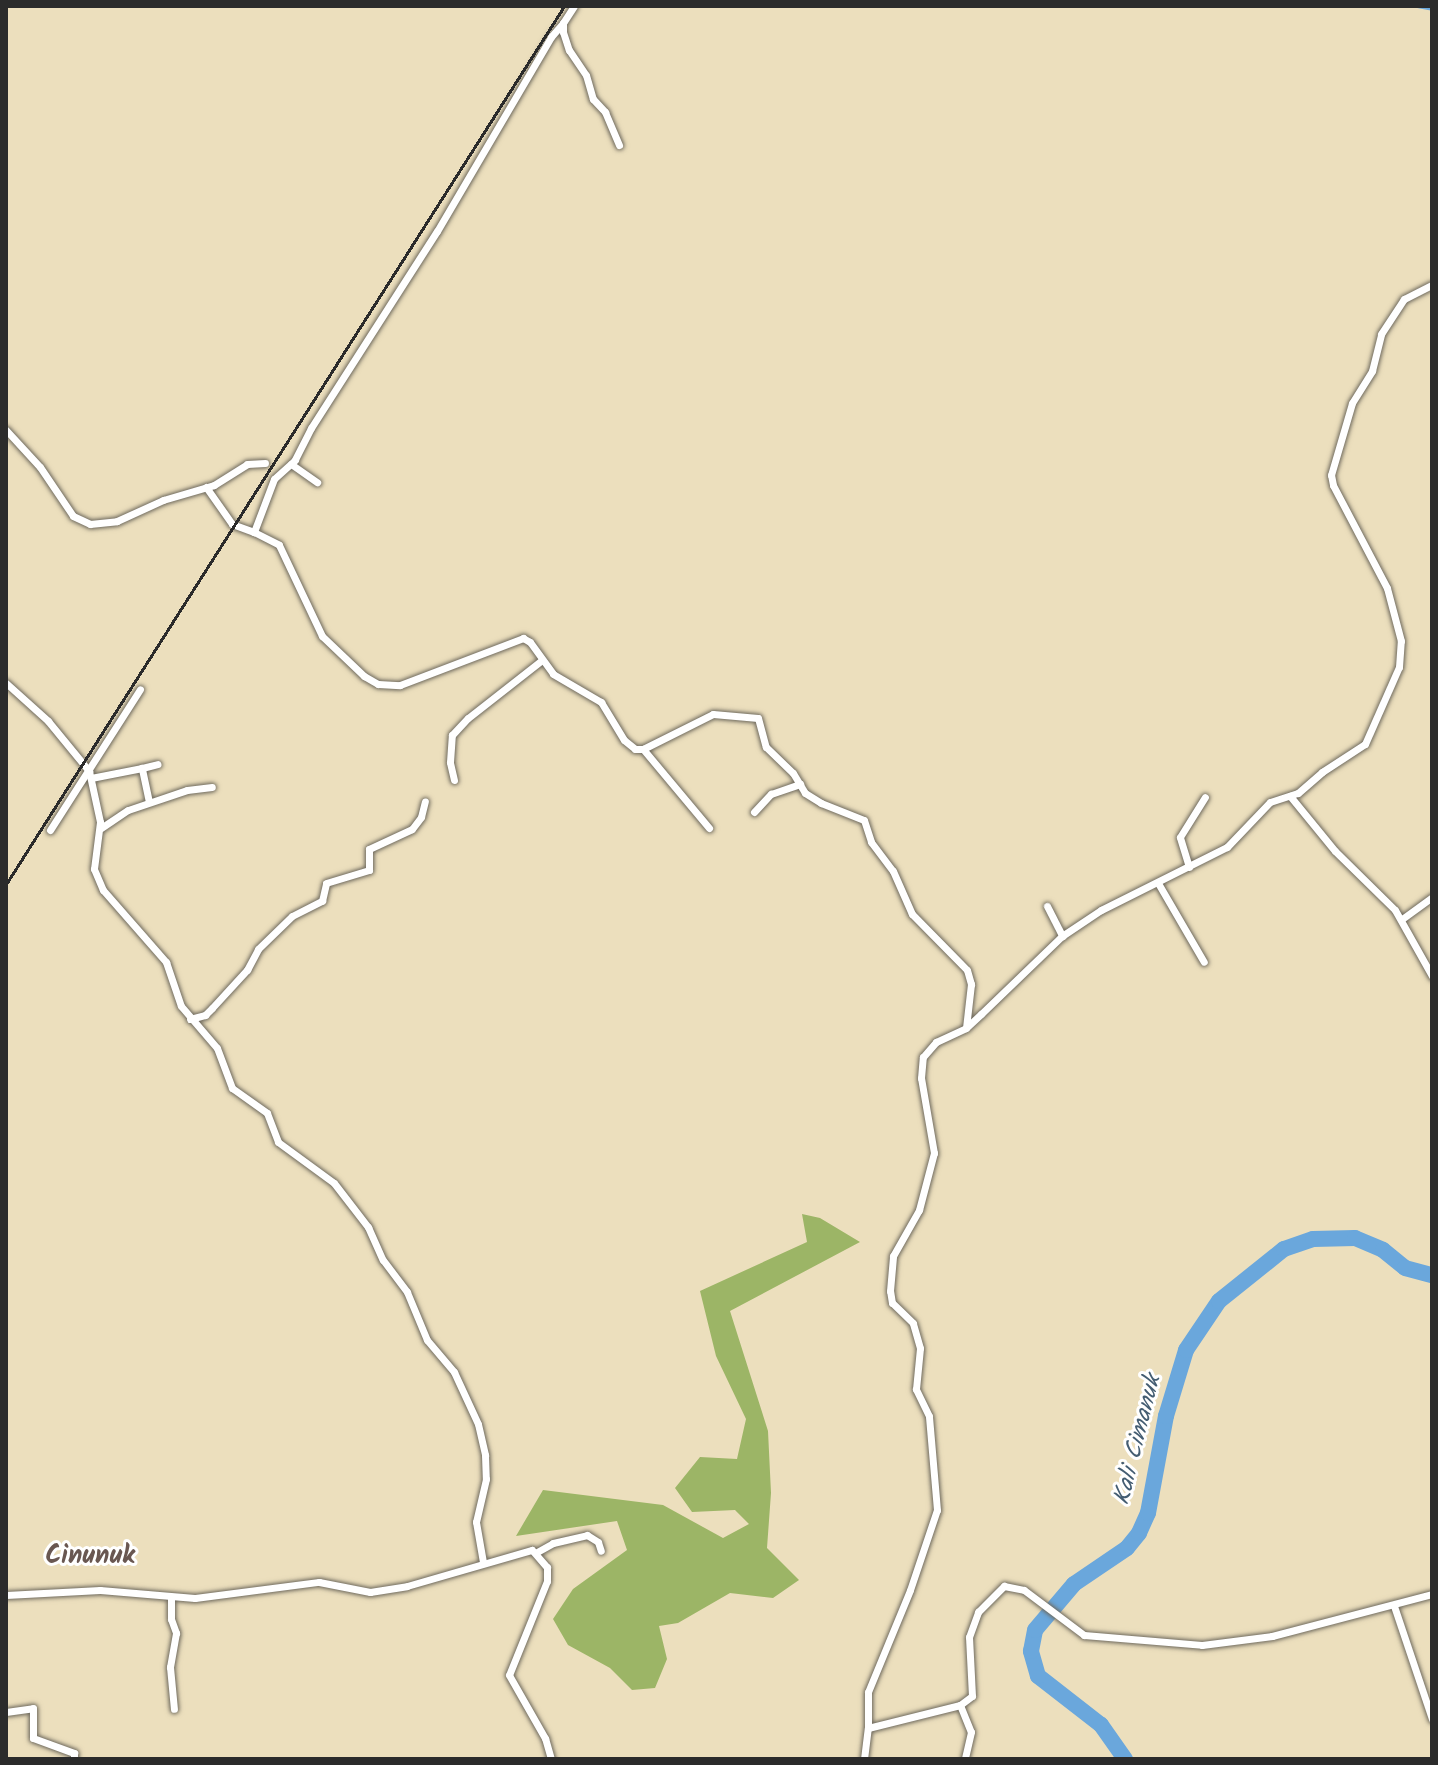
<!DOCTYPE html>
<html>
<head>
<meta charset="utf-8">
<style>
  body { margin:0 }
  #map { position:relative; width:1438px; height:1765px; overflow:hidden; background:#ecdfbd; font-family:Kalam,sans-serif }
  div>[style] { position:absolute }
  .forest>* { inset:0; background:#9cb566 }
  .stream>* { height:3px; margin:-1.5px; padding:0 1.5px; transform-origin:1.5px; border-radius:1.5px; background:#6aa7dc }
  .river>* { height:16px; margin:-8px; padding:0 8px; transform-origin:8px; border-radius:8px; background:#6aa7dc }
  .roads { filter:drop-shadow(0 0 2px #6f6a5e) drop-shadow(0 0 2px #6f6a5e) }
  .minor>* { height:7px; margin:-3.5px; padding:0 3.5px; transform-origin:3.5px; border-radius:3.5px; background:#fff }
  .rail>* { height:3px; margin:-1.5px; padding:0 1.5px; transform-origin:1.5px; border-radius:1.5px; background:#2b2b2b }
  span { translate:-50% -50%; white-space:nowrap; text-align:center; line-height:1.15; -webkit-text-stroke:6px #fff; paint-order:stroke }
  .water-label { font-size:24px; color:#445d72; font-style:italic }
  .quarter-label { font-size:26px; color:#695751; font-weight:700 }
  .frame { position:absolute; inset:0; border:8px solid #2b2b2b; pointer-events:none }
</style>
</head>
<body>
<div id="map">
  <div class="forest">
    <i style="clip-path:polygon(802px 1214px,820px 1218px,860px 1242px,730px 1311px,768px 1431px,771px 1493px,767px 1548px,799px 1580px,773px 1598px,730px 1593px,678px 1623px,659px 1626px,667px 1659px,655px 1688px,632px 1690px,610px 1668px,568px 1645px,553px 1619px,573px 1589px,627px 1550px,617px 1521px,516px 1536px,543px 1490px,663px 1505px,723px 1538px,749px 1524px,735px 1510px,692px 1512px,675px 1488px,700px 1457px,737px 1459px,746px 1419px,716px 1356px,700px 1291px,807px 1242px)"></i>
  </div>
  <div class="stream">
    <i style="left:1417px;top:6px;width:15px;rotate:11deg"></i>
  </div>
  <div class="river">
    <i style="left:1125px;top:1759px;width:42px;rotate:-125.2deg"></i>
    <i style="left:1101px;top:1725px;width:80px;rotate:-142.1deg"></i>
    <i style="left:1038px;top:1676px;width:26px;rotate:-106deg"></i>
    <i style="left:1031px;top:1651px;width:21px;rotate:-79deg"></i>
    <i style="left:1035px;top:1630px;width:60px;rotate:-49.7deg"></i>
    <i style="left:1074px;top:1584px;width:64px;rotate:-34.2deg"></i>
    <i style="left:1127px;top:1548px;width:19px;rotate:-51deg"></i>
    <i style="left:1139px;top:1533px;width:22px;rotate:-66deg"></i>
    <i style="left:1148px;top:1513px;width:99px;rotate:-79.5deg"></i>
    <i style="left:1166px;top:1416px;width:69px;rotate:-73.1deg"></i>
    <i style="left:1186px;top:1350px;width:59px;rotate:-56deg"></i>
    <i style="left:1219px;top:1301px;width:83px;rotate:-38.7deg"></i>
    <i style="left:1284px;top:1249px;width:31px;rotate:-19deg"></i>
    <i style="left:1313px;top:1239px;width:42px;rotate:-1.4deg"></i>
    <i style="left:1355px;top:1238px;width:30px;rotate:23deg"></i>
    <i style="left:1383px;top:1250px;width:28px;rotate:39deg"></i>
    <i style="left:1405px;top:1268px;width:28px;rotate:15deg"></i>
  </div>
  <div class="roads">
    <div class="minor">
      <i style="left:574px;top:6px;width:20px;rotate:123deg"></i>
      <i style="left:563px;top:23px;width:9px;rotate:90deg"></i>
      <i style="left:563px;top:32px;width:19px;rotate:72deg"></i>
      <i style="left:569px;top:50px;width:30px;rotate:56deg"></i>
      <i style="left:586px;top:75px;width:25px;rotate:74deg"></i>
      <i style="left:593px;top:99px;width:18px;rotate:47deg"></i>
      <i style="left:605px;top:112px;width:36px;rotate:67deg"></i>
      <i style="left:563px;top:23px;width:18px;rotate:131deg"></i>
      <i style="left:551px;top:37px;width:225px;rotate:120.4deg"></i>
      <i style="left:437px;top:231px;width:234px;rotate:122.6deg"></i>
      <i style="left:311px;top:428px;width:36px;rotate:117deg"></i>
      <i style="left:295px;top:460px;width:28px;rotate:138deg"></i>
      <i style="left:274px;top:479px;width:57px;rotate:110.7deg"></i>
      <i style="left:254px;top:532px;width:28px;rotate:27deg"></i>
      <i style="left:279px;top:545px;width:101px;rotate:64.7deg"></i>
      <i style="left:322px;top:636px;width:58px;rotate:43.6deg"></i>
      <i style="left:364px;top:676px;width:16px;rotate:30deg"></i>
      <i style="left:378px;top:684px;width:22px;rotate:3deg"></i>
      <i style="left:400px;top:685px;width:132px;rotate:-20.9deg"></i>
      <i style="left:523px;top:638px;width:8px;rotate:30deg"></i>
      <i style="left:530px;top:642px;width:39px;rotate:54deg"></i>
      <i style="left:553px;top:674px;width:56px;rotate:30.3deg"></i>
      <i style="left:601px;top:702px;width:44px;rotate:58.8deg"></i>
      <i style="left:624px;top:740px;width:14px;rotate:39deg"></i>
      <i style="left:635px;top:749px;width:8px"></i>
      <i style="left:643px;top:749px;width:78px;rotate:-26.6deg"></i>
      <i style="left:713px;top:714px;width:45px;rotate:5.1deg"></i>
      <i style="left:758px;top:718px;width:30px;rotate:75deg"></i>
      <i style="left:766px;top:747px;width:37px;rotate:44deg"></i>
      <i style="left:793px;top:773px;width:23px;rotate:59deg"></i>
      <i style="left:805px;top:793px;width:19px;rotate:32deg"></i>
      <i style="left:821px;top:803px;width:46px;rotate:21.6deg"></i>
      <i style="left:864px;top:820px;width:23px;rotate:72deg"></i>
      <i style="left:871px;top:842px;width:36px;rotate:53deg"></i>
      <i style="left:893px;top:871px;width:47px;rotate:66.2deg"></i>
      <i style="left:912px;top:914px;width:78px;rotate:45.5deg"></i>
      <i style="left:967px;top:970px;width:15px;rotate:74deg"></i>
      <i style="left:971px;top:984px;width:44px;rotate:96.5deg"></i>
      <i style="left:6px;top:430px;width:50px;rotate:47.4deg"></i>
      <i style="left:40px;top:467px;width:59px;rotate:56deg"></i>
      <i style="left:73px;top:516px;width:19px;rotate:25deg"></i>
      <i style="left:90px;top:524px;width:27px;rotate:-6deg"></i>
      <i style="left:117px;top:521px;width:51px;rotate:-24.5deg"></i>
      <i style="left:163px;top:500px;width:53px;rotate:-16.4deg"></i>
      <i style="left:214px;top:485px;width:39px;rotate:-32deg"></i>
      <i style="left:247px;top:464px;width:18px;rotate:-3deg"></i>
      <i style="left:291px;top:464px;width:32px;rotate:35deg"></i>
      <i style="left:206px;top:487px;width:45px;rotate:54.9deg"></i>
      <i style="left:232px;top:524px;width:23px;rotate:20deg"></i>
      <i style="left:6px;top:683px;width:57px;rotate:42.1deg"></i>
      <i style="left:48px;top:721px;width:65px;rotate:50.6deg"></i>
      <i style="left:89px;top:771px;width:52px;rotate:77.8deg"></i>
      <i style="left:100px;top:822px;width:47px;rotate:97.3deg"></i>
      <i style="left:94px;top:869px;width:23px;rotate:67deg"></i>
      <i style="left:103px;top:890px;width:96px;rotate:48.8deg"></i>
      <i style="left:166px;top:962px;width:46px;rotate:71.2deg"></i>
      <i style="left:181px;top:1006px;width:55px;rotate:49.4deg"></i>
      <i style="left:217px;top:1048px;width:43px;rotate:69.4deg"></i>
      <i style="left:232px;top:1088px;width:43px;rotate:35.5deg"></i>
      <i style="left:267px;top:1113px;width:31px;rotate:69deg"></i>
      <i style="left:278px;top:1142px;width:69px;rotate:36.2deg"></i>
      <i style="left:334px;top:1183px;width:56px;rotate:52.3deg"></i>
      <i style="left:368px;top:1227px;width:36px;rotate:66deg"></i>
      <i style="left:383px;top:1260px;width:40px;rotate:53deg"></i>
      <i style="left:407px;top:1292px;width:52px;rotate:67.4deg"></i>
      <i style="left:427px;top:1340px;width:42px;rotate:49.8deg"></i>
      <i style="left:454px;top:1372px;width:57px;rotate:65.2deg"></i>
      <i style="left:478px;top:1424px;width:32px;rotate:77deg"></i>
      <i style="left:485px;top:1455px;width:24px;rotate:88deg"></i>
      <i style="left:486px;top:1479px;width:44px;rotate:103.1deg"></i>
      <i style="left:476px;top:1522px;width:41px;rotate:80.1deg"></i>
      <i style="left:643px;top:749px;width:103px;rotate:50.1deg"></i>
      <i style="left:91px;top:778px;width:52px;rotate:-11.1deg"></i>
      <i style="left:454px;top:780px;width:18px;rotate:-103deg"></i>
      <i style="left:450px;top:762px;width:27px;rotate:-86deg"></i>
      <i style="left:452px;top:735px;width:23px;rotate:-47deg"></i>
      <i style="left:468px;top:718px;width:94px;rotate:-38.1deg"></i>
      <i style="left:1290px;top:796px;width:71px;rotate:50.7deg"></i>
      <i style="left:1335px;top:851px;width:84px;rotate:44.5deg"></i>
      <i style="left:1395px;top:910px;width:76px;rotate:60.7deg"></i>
      <i style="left:149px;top:802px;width:35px;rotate:-102deg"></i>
      <i style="left:142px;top:768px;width:16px;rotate:-14deg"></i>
      <i style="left:754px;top:812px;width:25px;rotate:-47deg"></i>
      <i style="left:771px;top:794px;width:31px;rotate:-19deg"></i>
      <i style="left:101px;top:828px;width:32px;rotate:-34deg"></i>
      <i style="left:128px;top:810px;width:62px;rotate:-18.7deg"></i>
      <i style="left:187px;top:790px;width:25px;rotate:-7deg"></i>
      <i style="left:50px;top:830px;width:167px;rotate:-57.4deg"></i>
      <i style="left:1189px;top:867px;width:31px;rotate:-107deg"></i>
      <i style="left:1180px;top:837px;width:47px;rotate:-58deg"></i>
      <i style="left:1158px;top:883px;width:91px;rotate:59.8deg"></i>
      <i style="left:1047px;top:906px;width:34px;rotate:63deg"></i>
      <i style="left:1402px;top:919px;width:37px;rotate:-36deg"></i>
      <i style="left:190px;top:1019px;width:16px;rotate:-15deg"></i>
      <i style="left:205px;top:1015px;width:10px;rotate:-45deg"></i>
      <i style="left:212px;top:1008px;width:52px;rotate:-47.4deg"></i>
      <i style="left:247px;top:970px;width:24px;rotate:-62deg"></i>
      <i style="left:258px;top:949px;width:47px;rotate:-44.1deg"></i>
      <i style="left:292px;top:916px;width:34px;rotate:-27deg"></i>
      <i style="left:322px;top:901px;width:18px;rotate:-77deg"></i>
      <i style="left:326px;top:883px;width:45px;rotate:-16.8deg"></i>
      <i style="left:369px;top:870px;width:21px;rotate:-90deg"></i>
      <i style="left:369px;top:849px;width:47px;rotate:-24.9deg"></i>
      <i style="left:412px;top:829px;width:15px;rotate:-53deg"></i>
      <i style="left:421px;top:817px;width:16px;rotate:-76deg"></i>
      <i style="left:537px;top:1552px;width:18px;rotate:-29deg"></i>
      <i style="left:553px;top:1543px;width:35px;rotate:-13deg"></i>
      <i style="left:587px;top:1535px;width:13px;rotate:32deg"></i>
      <i style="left:598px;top:1542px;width:9px;rotate:72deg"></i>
      <i style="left:6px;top:1595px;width:94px;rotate:-3deg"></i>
      <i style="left:100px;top:1590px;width:95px;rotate:4.8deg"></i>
      <i style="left:195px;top:1598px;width:125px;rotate:-7.4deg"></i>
      <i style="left:319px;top:1582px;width:52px;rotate:11.1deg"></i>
      <i style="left:370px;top:1592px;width:37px;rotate:-9deg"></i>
      <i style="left:407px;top:1586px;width:130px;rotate:-16.1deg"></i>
      <i style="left:532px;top:1550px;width:23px;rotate:49deg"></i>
      <i style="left:547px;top:1567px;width:14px;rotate:90deg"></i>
      <i style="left:547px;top:1581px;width:101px;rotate:112deg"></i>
      <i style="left:509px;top:1675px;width:73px;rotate:60.3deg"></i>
      <i style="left:545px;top:1738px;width:22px;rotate:74deg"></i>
      <i style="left:171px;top:1598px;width:21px;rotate:90deg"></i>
      <i style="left:171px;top:1619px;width:15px;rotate:70deg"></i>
      <i style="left:176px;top:1633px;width:35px;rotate:100deg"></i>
      <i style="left:170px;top:1667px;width:42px;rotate:84.6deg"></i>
      <i style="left:1394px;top:1606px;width:119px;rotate:71.4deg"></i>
      <i style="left:960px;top:1705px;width:29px;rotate:68deg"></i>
      <i style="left:971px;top:1732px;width:28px;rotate:103deg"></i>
      <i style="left:6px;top:1712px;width:27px;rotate:-8deg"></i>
      <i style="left:33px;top:1708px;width:30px;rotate:90deg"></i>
      <i style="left:33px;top:1738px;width:44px;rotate:20.1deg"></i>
      <i style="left:74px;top:1753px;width:6px;rotate:90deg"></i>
      <i style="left:868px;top:1728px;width:36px;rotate:-90deg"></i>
      <i style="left:868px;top:1692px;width:110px;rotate:-67.6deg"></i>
      <i style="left:910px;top:1590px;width:84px;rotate:-71.4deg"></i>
      <i style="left:937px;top:1510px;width:94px;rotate:-94.9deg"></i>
      <i style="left:929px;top:1416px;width:30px;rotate:-116deg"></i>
      <i style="left:916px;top:1389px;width:41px;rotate:-84.4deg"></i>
      <i style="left:920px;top:1348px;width:26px;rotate:-106deg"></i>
      <i style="left:913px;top:1323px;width:29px;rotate:-136deg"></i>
      <i style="left:892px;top:1303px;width:12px;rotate:-99deg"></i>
      <i style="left:890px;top:1291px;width:35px;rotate:-85deg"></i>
      <i style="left:893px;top:1256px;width:53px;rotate:-60.5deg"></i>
      <i style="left:919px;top:1210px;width:59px;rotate:-75.3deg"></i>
      <i style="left:934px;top:1153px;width:76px;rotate:-99.8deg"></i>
      <i style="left:921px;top:1078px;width:21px;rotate:-85deg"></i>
      <i style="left:923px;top:1057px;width:20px;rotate:-49deg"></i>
      <i style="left:936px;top:1042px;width:33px;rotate:-25deg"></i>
      <i style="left:966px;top:1028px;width:21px;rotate:-43deg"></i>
      <i style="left:981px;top:1014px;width:112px;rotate:-43.9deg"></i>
      <i style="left:1062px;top:936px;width:47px;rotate:-33.7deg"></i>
      <i style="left:1101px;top:910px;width:141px;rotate:-26.6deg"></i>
      <i style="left:1227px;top:847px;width:62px;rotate:-46.3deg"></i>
      <i style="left:1270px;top:802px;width:29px;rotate:-18deg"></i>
      <i style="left:1298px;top:793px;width:32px;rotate:-41deg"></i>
      <i style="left:1322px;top:772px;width:51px;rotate:-33.1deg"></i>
      <i style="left:1365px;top:744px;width:84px;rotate:-66.2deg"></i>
      <i style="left:1399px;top:667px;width:26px;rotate:-86deg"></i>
      <i style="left:1401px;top:641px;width:55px;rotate:-104.8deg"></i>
      <i style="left:1387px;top:588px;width:116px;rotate:-117.7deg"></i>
      <i style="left:1333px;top:485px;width:10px;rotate:-101deg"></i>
      <i style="left:1331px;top:475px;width:75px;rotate:-73.7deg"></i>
      <i style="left:1352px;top:403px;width:38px;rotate:-58deg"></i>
      <i style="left:1372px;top:371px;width:38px;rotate:-76deg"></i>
      <i style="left:1381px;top:334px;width:42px;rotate:-56.7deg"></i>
      <i style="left:1404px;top:299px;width:31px;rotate:-27deg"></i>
      <i style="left:864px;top:1759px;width:31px;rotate:-83deg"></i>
      <i style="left:868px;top:1728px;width:95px;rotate:-14deg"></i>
      <i style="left:960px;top:1705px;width:15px;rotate:-37deg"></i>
      <i style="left:972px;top:1696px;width:59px;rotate:-92.9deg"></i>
      <i style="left:969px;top:1637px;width:27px;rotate:-70deg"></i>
      <i style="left:978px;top:1612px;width:37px;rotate:-45deg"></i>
      <i style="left:1004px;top:1586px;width:20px;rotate:11deg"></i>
      <i style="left:1024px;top:1590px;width:75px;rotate:36.9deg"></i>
      <i style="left:1084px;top:1635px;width:118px;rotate:4.8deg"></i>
      <i style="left:1202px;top:1645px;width:71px;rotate:-7.3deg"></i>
      <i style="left:1272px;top:1636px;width:165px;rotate:-14.7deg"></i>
    </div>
  </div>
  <div class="rail">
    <i style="left:6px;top:884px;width:1040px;rotate:-57.56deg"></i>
  </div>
  <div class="water-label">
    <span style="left:1138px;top:1440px;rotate:-76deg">Kali Cimanuk</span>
  </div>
  <div class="quarter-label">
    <span style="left:90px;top:1557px">Cinunuk</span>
  </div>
  <div class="frame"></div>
</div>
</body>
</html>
